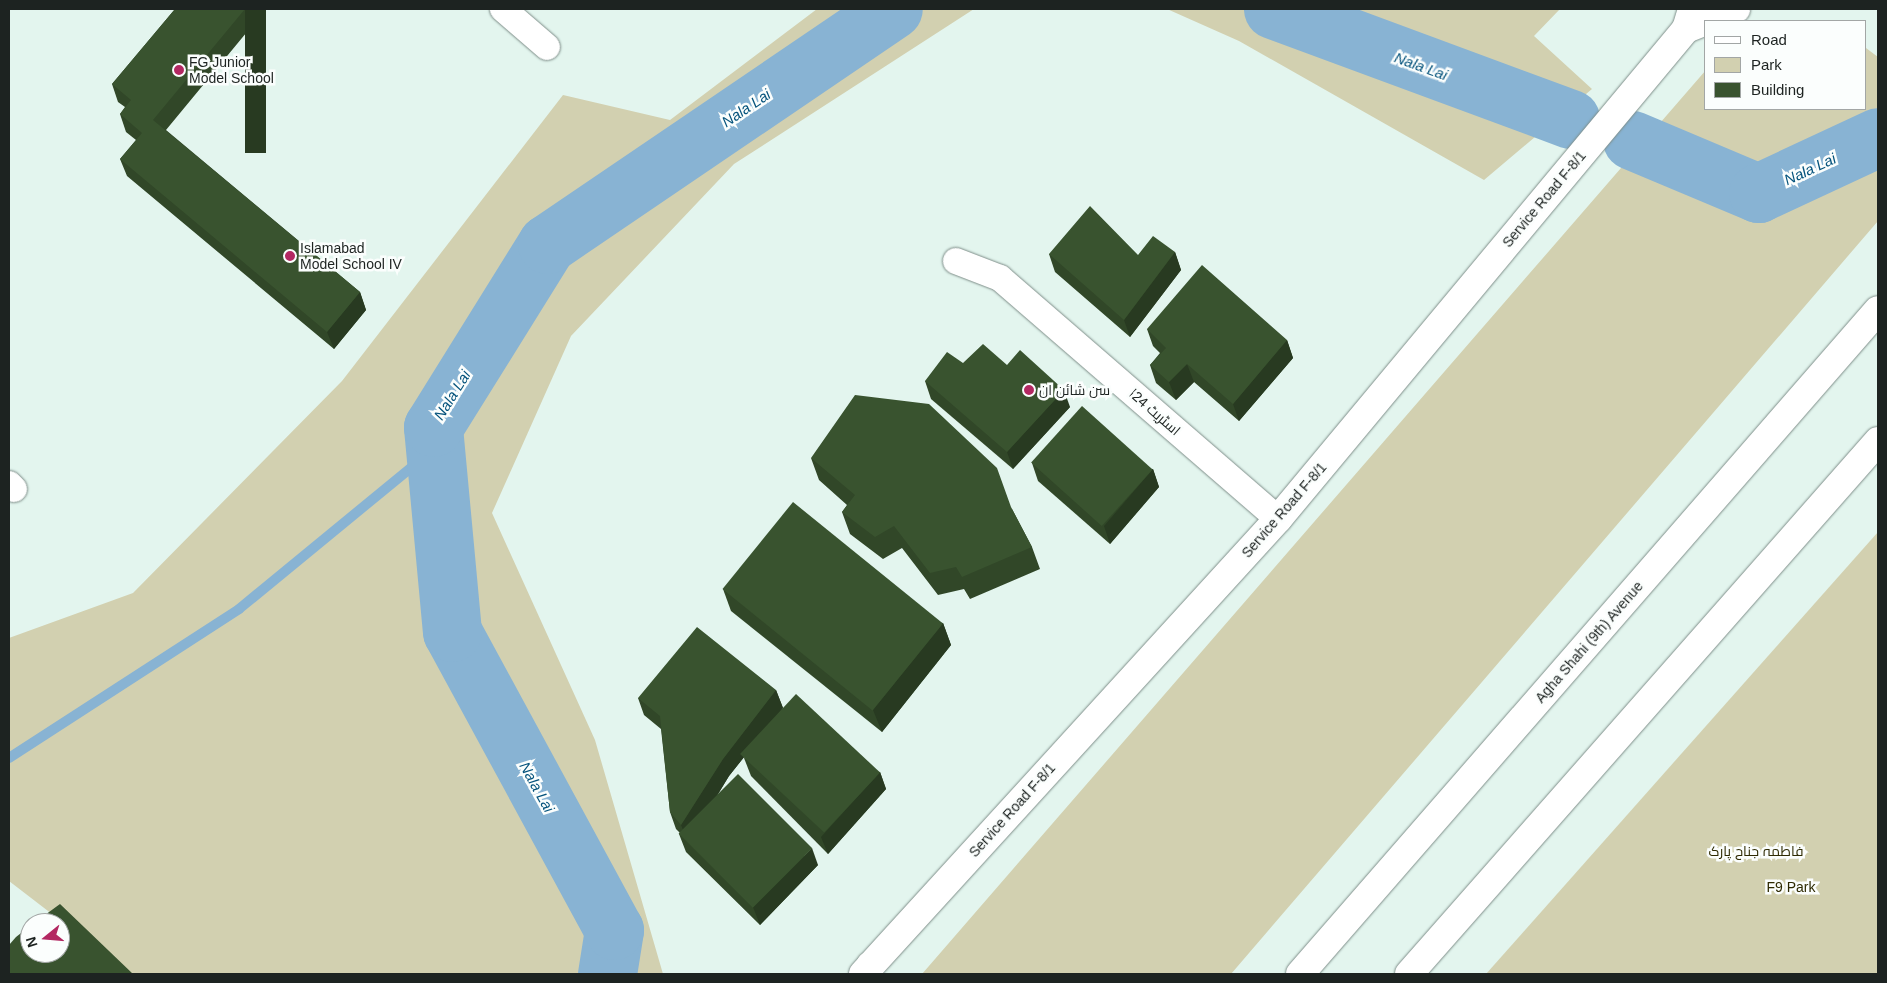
<!DOCTYPE html>
<html>
<head>
<meta charset="utf-8">
<style>
  body { margin:0 }
  #map { position:relative; width:1887px; height:983px; overflow:hidden; background:#e3f5ee; font-family:Helvetica,Cairo,sans-serif }
  div>[style] { position:absolute }
  .green>* { inset:0; background:#d2d0b0 }
  .stream>* { height:10px; margin:-5px; padding:0 5px; transform-origin:5px; border-radius:5px; background:#88b3d3 }
  .river>* { height:59px; margin:-29.5px; padding:0 29.5px; transform-origin:29.5px; border-radius:29.5px; background:#88b3d3 }
  .roads { filter:drop-shadow(0 0 1px #7e8e89) drop-shadow(0 0 1px #7e8e89) }
  .minor>* { height:26px; margin:-13px; padding:0 13px; transform-origin:13px; border-radius:13px; background:#fff }
  .tertiary>* { height:28px; margin:-14px; padding:0 14px; transform-origin:14px; border-radius:14px; background:#fff }
  .primary>* { height:28px; margin:-14px; padding:0 14px; transform-origin:14px; border-radius:14px; background:#fff }
  .wall>* { inset:0; background:#314728 }
  .shaded-wall>* { inset:0; background:#283a21; transform-origin:0 0 }
  .building>* { inset:0; background:#39532f; transform-origin:0 0 }
  .dots>* { width:14px; height:14px; translate:-50% -50%; box-sizing:border-box; border:2px solid #fbfefd; border-radius:50% }
  span { translate:-50% -50%; white-space:nowrap; text-align:center; line-height:1.15; -webkit-text-stroke:5px #fbfefd; paint-order:stroke }
  .poi-label { font-size:14px; color:#1d2321 }
  .left { translate:0 -50%; text-align:left }
  .street-label { font-size:14px; color:#1d2321 }
  .park-label { font-size:14px; color:#2e2a02 }
  .water-label { font-size:15px; color:#05537c; font-style:italic }
  .frame { position:absolute; inset:0; border:10px solid #1d2321; pointer-events:none }
  .legend { position:absolute; left:1704px; top:20px; width:162px; height:90px; box-sizing:border-box; background:#fbfefd; border:1px solid #a2a6a5; margin:0; padding:6px 9px; list-style:none; font-size:15px; color:#1d2321 }
  .legend li { display:flex; align-items:center; gap:10px; height:25px }
  .legend b { width:25px; border:1px solid #a2a6a5 }
  .north { position:absolute; left:20px; top:913px; width:50px; height:50px; box-sizing:border-box; background:#fbfefd; border:1px solid #a2a6a5; border-radius:50%; rotate:253deg; font-size:14px; font-weight:700; line-height:20px; text-align:center; color:#1d2321 }
  .north::after { content:''; display:block; margin:auto; width:18px; height:22px; background:#b32862; clip-path:polygon(50% 0,100% 100%,50% 72%,0 100%) }
</style>
</head>
<body>
<div id="map">
  <div class="green">
    <i style="clip-path:polygon(817px 9px,974px 9px,734px 164px,571px 336px,492px 513px,595px 740px,663px 974px,130px 974px,9px 881px,9px 638px,133px 593px,342px 381px,563px 95px,670px 120px)"></i>
    <i style="clip-path:polygon(1167px 9px,1560px 9px,1534px 36px,1592px 89px,1484px 180px,1239px 41px)"></i>
    <i style="clip-path:polygon(1866px 48px,1878px 57px,1878px 221px,1231px 974px,922px 974px,1706px 70px,1706px 109px,1866px 109px)"></i>
    <i style="clip-path:polygon(1878px 532px,1878px 974px,1486px 974px)"></i>
  </div>
  <div class="stream">
    <i style="left:9px;top:758px;width:274px;rotate:-32.9deg"></i>
    <i style="left:239px;top:609px;width:254px;rotate:-39.4deg"></i>
  </div>
  <div class="river">
    <i style="left:1273px;top:9px;width:317px;rotate:20.3deg"></i>
    <i style="left:1632px;top:140px;width:137px;rotate:22.8deg"></i>
    <i style="left:1758px;top:193px;width:132px;rotate:-25deg"></i>
    <i style="left:607px;top:974px;width:45px;rotate:-81deg"></i>
    <i style="left:614px;top:930px;width:339px;rotate:-118.5deg"></i>
    <i style="left:452px;top:632px;width:206px;rotate:-95.3deg"></i>
    <i style="left:433px;top:427px;width:216px;rotate:-58.1deg"></i>
    <i style="left:547px;top:244px;width:418px;rotate:-34.2deg"></i>
  </div>
  <div class="roads">
    <div class="minor">
      <i style="left:503px;top:9px;width:58px;rotate:40.8deg"></i>
      <i style="left:956px;top:261px;width:47px;rotate:21.1deg"></i>
      <i style="left:1000px;top:278px;width:368px;rotate:40.9deg"></i>
      <i style="left:9px;top:484px;width:7px;rotate:45deg"></i>
    </div>
    <div class="tertiary">
      <i style="left:1686px;top:29px;width:54px;rotate:-21.8deg"></i>
      <i style="left:863px;top:974px;width:616px;rotate:-47.63deg"></i>
      <i style="left:1278px;top:519px;width:638px;rotate:-50.22deg"></i>
      <i style="left:1686px;top:29px;width:21px;rotate:-73deg"></i>
    </div>
    <div class="primary">
      <i style="left:867px;top:974px;width:9px;rotate:-69deg"></i>
      <i style="left:1300px;top:974px;width:880px;rotate:-48.96deg"></i>
      <i style="left:1409px;top:974px;width:710px;rotate:-48.65deg"></i>
    </div>
  </div>
  <div class="wall">
    <i style="clip-path:polygon(175px 9px,266px 9px,166px 130px,360px 292px,366px 310px,334px 349px,127px 176px,120px 159px,136px 140px,126px 132px,120px 114px,125px 107px,118px 102px,112px 84px)"></i>
    <i style="clip-path:polygon(1175px 252px,1181px 270px,1130px 337px,1055px 272px,1049px 254px,1138px 255px)"></i>
    <i style="clip-path:polygon(1147px 329px,1287px 340px,1293px 358px,1239px 421px,1194px 382px,1176px 400px,1156px 383px,1150px 365px,1160px 353px,1153px 346px)"></i>
    <i style="clip-path:polygon(1007px 365px,1070px 407px,1013px 469px,931px 399px,925px 381px)"></i>
    <i style="clip-path:polygon(811px 458px,1012px 509px,1032px 547px,1040px 569px,970px 599px,964px 589px,938px 595px,902px 548px,883px 559px,850px 534px,842px 512px,847px 505px,819px 480px)"></i>
    <i style="clip-path:polygon(1032px 463px,1153px 469px,1159px 487px,1110px 544px,1038px 481px)"></i>
    <i style="clip-path:polygon(723px 589px,943px 623px,951px 645px,882px 732px,731px 611px)"></i>
    <i style="clip-path:polygon(776px 690px,783px 708px,729px 776px,717px 796px,818px 865px,760px 925px,686px 852px,679px 834px,680px 833px,676px 829px,670px 812px,661px 729px,644px 715px,638px 698px)"></i>
    <i style="clip-path:polygon(744px 758px,880px 772px,886px 789px,828px 854px,751px 776px)"></i>
  </div>
  <div class="shaded-wall">
    <i style="left:245px;top:9px;width:21px;height:144px"></i>
    <i style="clip-path:polygon(1175px 252px,1181px 270px,1130px 337px,1124px 320px)"></i>
    <i style="clip-path:polygon(360px 292px,366px 310px,334px 349px,327px 332px)"></i>
    <i style="clip-path:polygon(1287px 340px,1293px 358px,1239px 421px,1233px 404px)"></i>
    <i style="clip-path:polygon(1187px 364px,1194px 382px,1176px 400px,1169px 382px)"></i>
    <i style="clip-path:polygon(1064px 390px,1070px 407px,1013px 469px,1007px 452px)"></i>
    <i style="clip-path:polygon(1153px 469px,1159px 487px,1110px 544px,1104px 526px)"></i>
    <i style="clip-path:polygon(943px 623px,951px 645px,882px 732px,873px 710px)"></i>
    <i style="clip-path:polygon(776px 690px,783px 708px,729px 776px,688px 842px,681px 825px,723px 759px)"></i>
    <i style="clip-path:polygon(880px 772px,886px 789px,828px 854px,821px 837px)"></i>
    <i style="clip-path:polygon(812px 848px,818px 865px,760px 925px,753px 907px)"></i>
  </div>
  <div class="building">
    <i style="clip-path:polygon(175px 9px,245px 9px,153px 120px,360px 292px,327px 332px,120px 159px,142px 133px,120px 114px,131px 100px,112px 84px)"></i>
    <i style="clip-path:polygon(1090px 206px,1138px 255px,1153px 236px,1175px 252px,1124px 320px,1049px 254px)"></i>
    <i style="clip-path:polygon(1202px 265px,1287px 340px,1233px 404px,1187px 364px,1169px 382px,1150px 365px,1166px 348px,1147px 329px)"></i>
    <i style="clip-path:polygon(983px 344px,1007px 365px,1020px 350px,1064px 390px,1007px 452px,925px 381px,947px 352px,963px 363px)"></i>
    <i style="clip-path:polygon(855px 395px,929px 404px,997px 468px,1011px 507px,1032px 547px,962px 577px,956px 567px,930px 573px,894px 526px,875px 537px,842px 512px,855px 495px,811px 458px)"></i>
    <i style="left:1082px;top:406px;width:95px;height:76px;rotate:42deg"></i>
    <i style="left:793px;top:502px;width:193px;height:112px;rotate:39deg"></i>
    <i style="clip-path:polygon(697px 627px,776px 690px,723px 759px,681px 825px,670px 812px,660px 716px,638px 698px)"></i>
    <i style="left:796px;top:694px;width:115px;height:82px;rotate:43deg"></i>
    <i style="left:738px;top:774px;width:105px;height:84px;rotate:45deg"></i>
    <i style="clip-path:polygon(60px 904px,133px 974px,9px 974px,9px 945px,16px 937px,30px 926px,30px 953px,60px 953px,60px 923px,34px 923px)"></i>
  </div>
  <div class="dots">
    <i style="left:179px;top:70px;background:#b32862"></i>
    <i style="left:290px;top:256px;background:#b32862"></i>
    <i style="left:1029px;top:390px;background:#b32862"></i>
  </div>
  <div class="poi-label">
    <span class="left" style="left:189px;top:70px">FG Junior<br>Model School</span>
    <span class="left" style="left:300px;top:256px">Islamabad<br>Model School IV</span>
    <span class="left" style="left:1039px;top:390px">سن شائن ان</span>
  </div>
  <div class="street-label">
    <span style="left:1544px;top:199px;rotate:-50deg">Service Road F-8/1</span>
    <span style="left:1155px;top:412px;rotate:41deg">اسٹریٹ 24ا</span>
    <span style="left:1284px;top:510px;rotate:-49deg">Service Road F-8/1</span>
    <span style="left:1589px;top:642px;rotate:-49deg">Agha Shahi (9th) Avenue</span>
    <span style="left:1012px;top:810px;rotate:-48deg">Service Road F-8/1</span>
  </div>
  <div class="park-label">
    <span style="left:1756px;top:851px">فاطمہ جناح پارک</span>
    <span style="left:1791px;top:887px">F9 Park</span>
  </div>
  <div class="water-label">
    <span style="left:1421px;top:66px;rotate:20deg">Nala Lai</span>
    <span style="left:746px;top:108px;rotate:-34deg">Nala Lai</span>
    <span style="left:1810px;top:169px;rotate:-25deg">Nala Lai</span>
    <span style="left:452px;top:395px;rotate:-58deg">Nala Lai</span>
    <span style="left:537px;top:787px;rotate:61deg">Nala Lai</span>
  </div>
  <div class="frame"></div>
  <ul class="legend">
  <li><b style="height:6px;background:#fff"></b>Road</li>
  <li><b style="height:14px;background:#d2d0b0"></b>Park</li>
  <li><b style="height:14px;background:#39532f"></b>Building</li>
  </ul>
  <div class="north">N</div>
</div>
</body>
</html>
